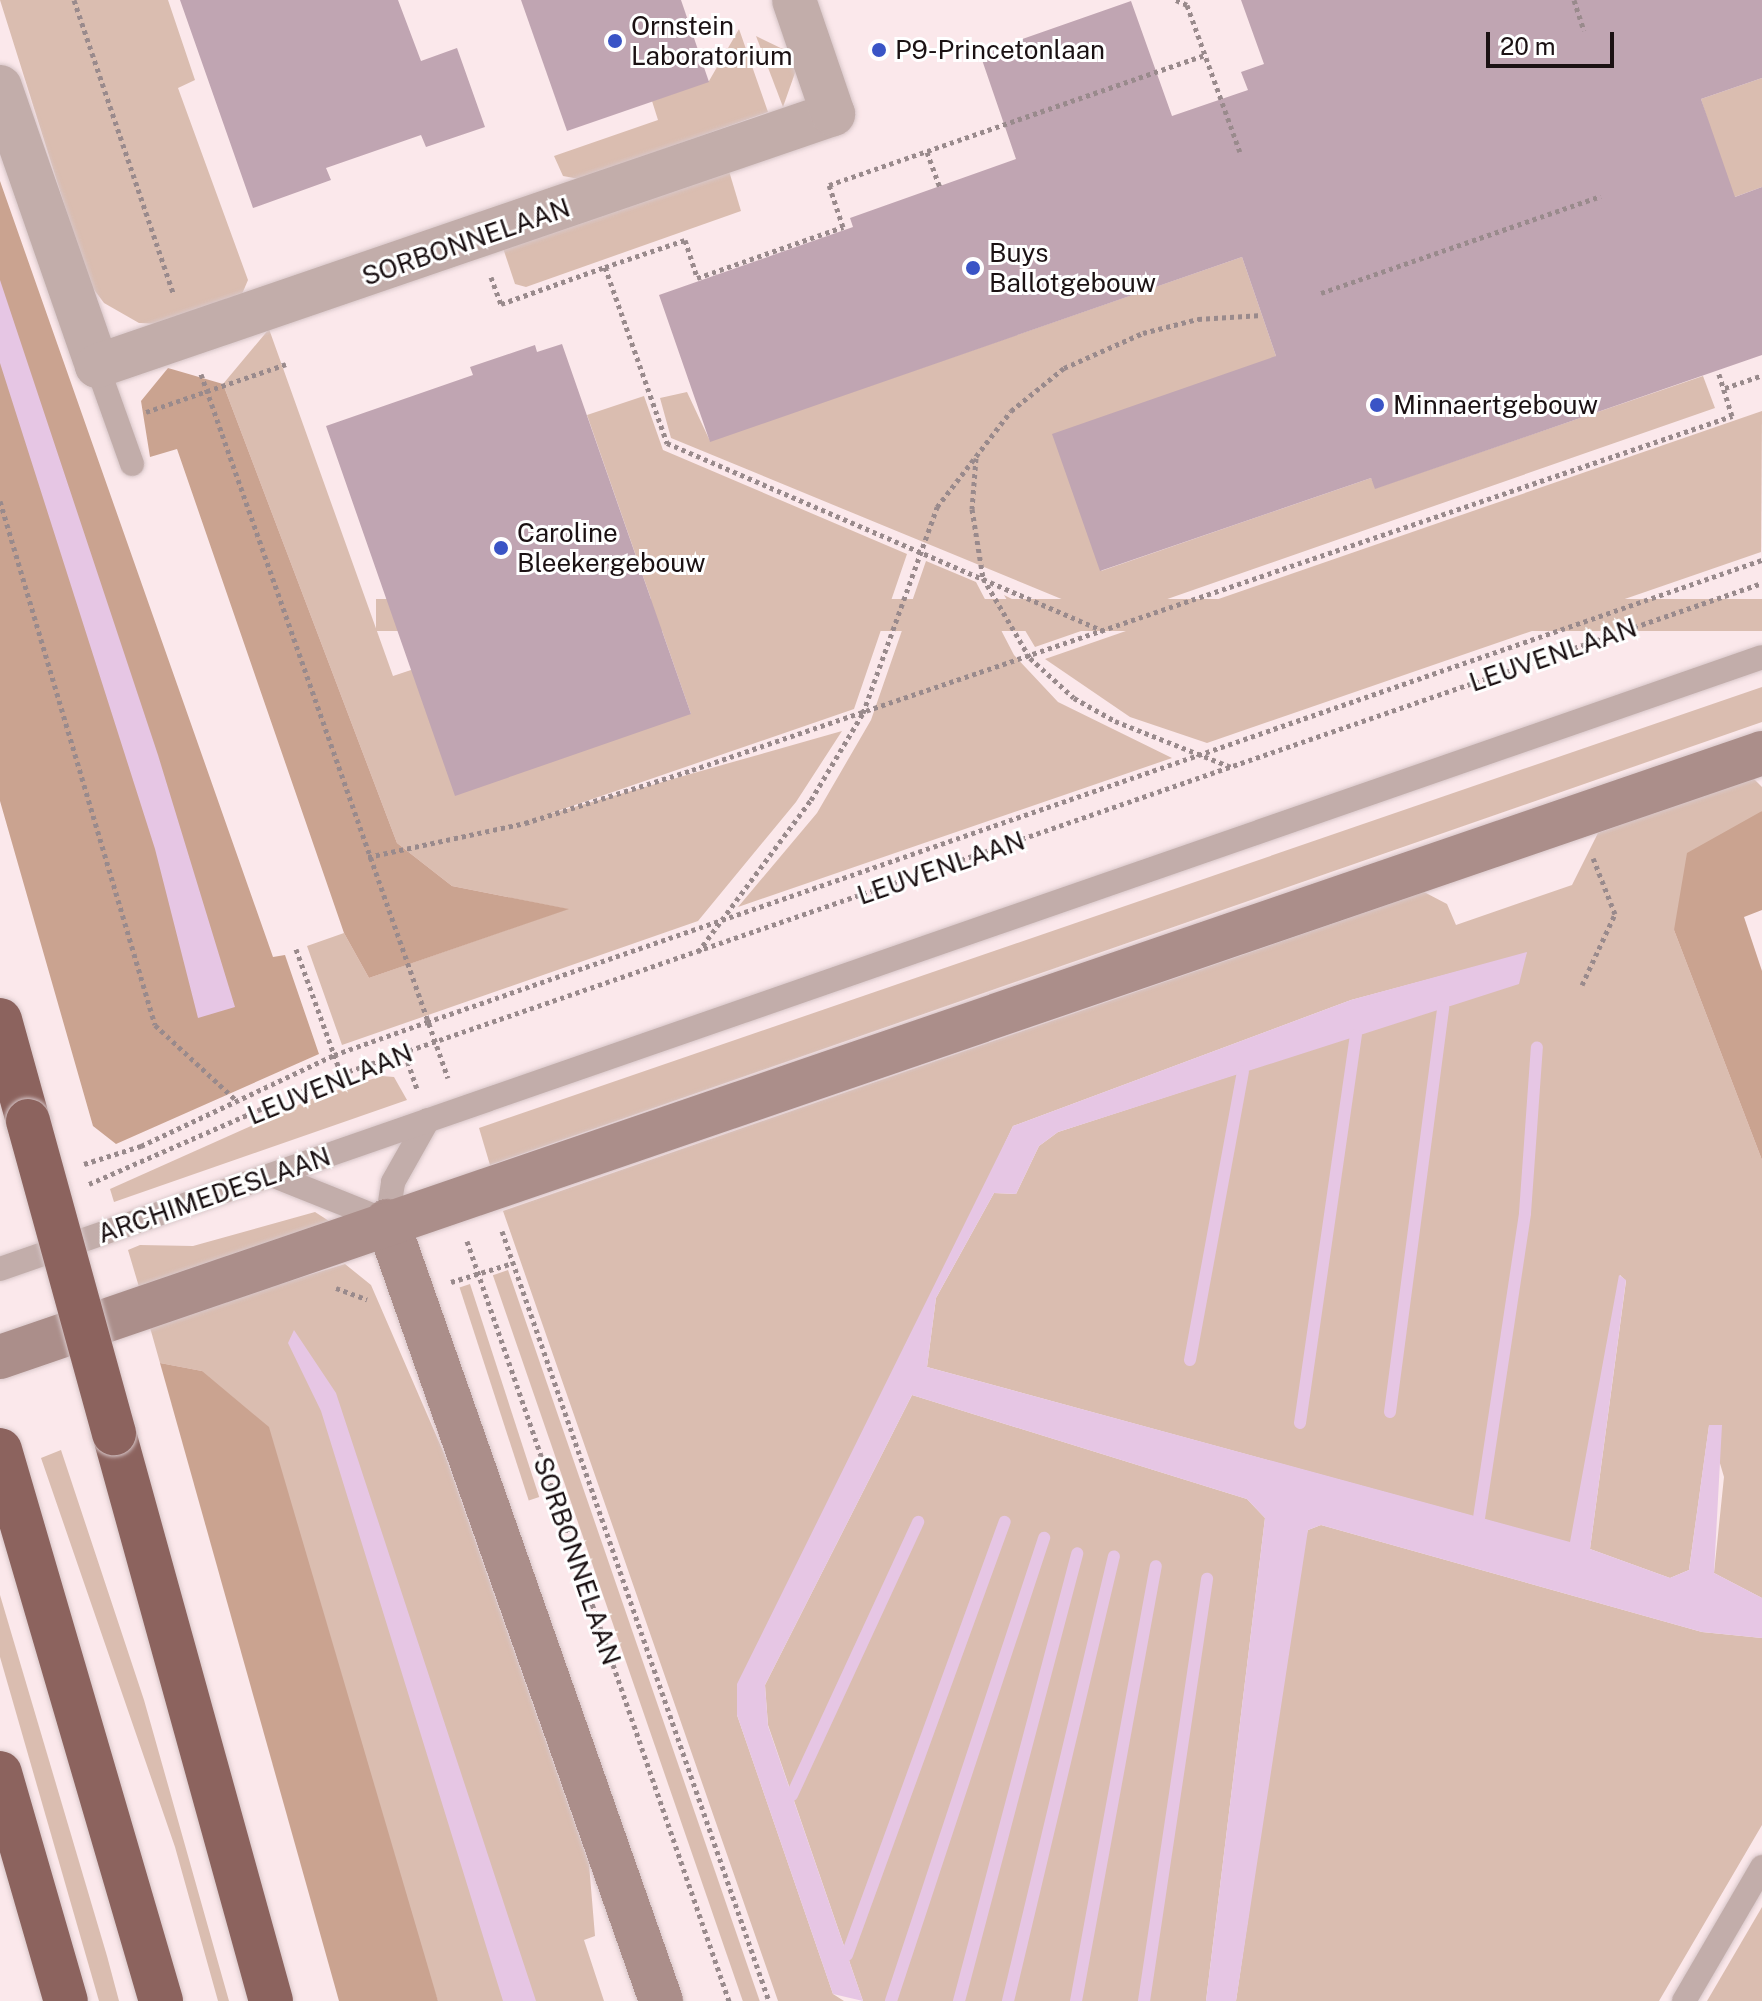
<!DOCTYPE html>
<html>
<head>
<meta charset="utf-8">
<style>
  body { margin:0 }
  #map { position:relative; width:1762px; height:2001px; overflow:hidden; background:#fbe8eb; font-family:"Public Sans",sans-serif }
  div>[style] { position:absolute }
  .green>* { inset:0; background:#dabdb0; transform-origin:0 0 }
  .forest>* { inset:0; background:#caa390 }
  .water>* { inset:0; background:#e6c6e4 }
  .stream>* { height:12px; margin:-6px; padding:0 6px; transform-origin:6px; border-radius:6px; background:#e6c6e4 }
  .building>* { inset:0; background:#c0a5b2 }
  .path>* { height:5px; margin-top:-2.5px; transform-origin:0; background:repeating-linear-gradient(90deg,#998a8c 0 4px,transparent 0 8px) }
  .roads { filter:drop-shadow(0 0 2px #d7c6c8) drop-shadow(0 0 2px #d7c6c8) }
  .service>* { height:24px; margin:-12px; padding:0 12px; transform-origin:12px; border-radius:12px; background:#c2adaa }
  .minor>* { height:44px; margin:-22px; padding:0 22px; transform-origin:22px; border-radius:22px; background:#c2adaa }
  .secondary>* { height:44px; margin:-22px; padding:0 22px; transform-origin:22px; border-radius:22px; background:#ab8e8a }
  .motorway>* { height:44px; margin:-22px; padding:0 22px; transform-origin:22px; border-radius:22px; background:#8c635e }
  .bridges { filter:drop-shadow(0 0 2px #d7c6c8) drop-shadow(0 0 2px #d7c6c8) }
  .motorway-bridge>* { height:44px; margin:-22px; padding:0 22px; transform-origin:22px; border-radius:22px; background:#8c635e }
  .dots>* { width:22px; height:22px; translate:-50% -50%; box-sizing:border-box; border:4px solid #fff; border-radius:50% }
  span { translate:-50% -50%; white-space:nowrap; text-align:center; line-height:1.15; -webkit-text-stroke:6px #fff; paint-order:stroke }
  .poi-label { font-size:26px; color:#1b1113 }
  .left { translate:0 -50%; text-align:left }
  .street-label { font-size:26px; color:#1b1113 }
  .scale { position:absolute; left:1486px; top:32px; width:128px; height:36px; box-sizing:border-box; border:4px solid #1b1113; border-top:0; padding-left:10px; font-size:24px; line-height:28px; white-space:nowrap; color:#1b1113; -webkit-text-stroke:6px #fff; paint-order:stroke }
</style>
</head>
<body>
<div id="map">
  <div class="green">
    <i style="clip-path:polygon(0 0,168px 0,195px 80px,178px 88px,248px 280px,242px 294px,160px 324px,139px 323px,104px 303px,89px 283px)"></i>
    <i style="clip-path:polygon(739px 29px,768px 112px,579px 179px,563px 176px,554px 156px,658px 120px,652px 101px,709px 81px)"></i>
    <i style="clip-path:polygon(756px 36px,791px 53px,796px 70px,783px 107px)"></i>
    <i style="clip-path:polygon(1762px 78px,1762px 187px,1732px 198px,1701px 99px)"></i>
    <i style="clip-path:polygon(729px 171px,741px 211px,526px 287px,515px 284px,503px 248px)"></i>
    <i style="clip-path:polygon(1242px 257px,1276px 356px,1101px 571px,1371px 478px,1376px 488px,1703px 376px,1715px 408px,1110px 619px,671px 438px,660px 398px,687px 392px,710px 441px)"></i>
    <i style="clip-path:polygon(269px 329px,393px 676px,411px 670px,691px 714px,587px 415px,644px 396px,663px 450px,907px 554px,854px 709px,546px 815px,842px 731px,796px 802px,698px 921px,342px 1045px,307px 946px,344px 933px,369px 978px,567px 909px,452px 886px,397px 843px,223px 384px)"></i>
    <i style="clip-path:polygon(1762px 411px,1761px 552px,1207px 743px,1130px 717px,1045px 659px)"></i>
    <i style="clip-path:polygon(926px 561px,976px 582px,1014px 655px,1058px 702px,1172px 758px,738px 907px,817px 813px,871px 720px)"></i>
    <i style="clip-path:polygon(1004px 595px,1044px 615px,1084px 630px,1035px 647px)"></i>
    <i style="left:1762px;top:599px;width:32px;height:1386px;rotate:90deg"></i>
    <i style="clip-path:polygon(1762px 687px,1762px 722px,490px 1165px,479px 1128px)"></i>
    <i style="clip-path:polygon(1752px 777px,1762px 787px,1762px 811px,1674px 930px,1762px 1160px,1762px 1598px,1714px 1573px,1724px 1477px,1709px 1426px,1689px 1570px,1670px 1578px,1590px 1549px,1626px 1281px,1620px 1275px,1571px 1543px,927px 1367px,936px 1298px,994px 1193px,1016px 1194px,1039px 1146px,1058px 1132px,1443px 1007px,1527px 953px,1351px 1000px,1013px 1126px,737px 1715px,833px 1994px,844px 2001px,778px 2001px,503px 1211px,1424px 892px,1447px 904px,1456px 925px,1572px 885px,1598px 833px)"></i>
    <i style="clip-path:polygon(382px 1076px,394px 1077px,407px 1100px,114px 1202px,110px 1189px,316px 1097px)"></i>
    <i style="clip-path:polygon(315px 1212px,329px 1221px,139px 1287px,128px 1250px,140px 1245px,193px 1246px)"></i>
    <i style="clip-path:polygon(345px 1264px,371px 1285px,446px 1458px,589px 1864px,595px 1936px,584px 1940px,604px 2001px,438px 2001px,202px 1371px,160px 1363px,149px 1324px)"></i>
    <i style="left:508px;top:1270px;width:774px;height:16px;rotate:71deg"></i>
    <i style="left:470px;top:1284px;width:224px;height:11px;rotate:72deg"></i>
    <i style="clip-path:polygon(912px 1395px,1247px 1499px,1265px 1518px,1206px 2001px,863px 2001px,768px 1725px,765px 1685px)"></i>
    <i style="clip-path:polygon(61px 1450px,144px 1700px,229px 2001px,218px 2001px,175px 1847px,41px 1458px)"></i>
    <i style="clip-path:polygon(1321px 1525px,1702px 1632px,1762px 1638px,1762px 1825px,1659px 2001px,1236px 2001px,1302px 1548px,1308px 1530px)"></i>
    <i style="clip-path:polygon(0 1595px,107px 1956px,119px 2001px,99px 2001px,0 1657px)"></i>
    <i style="clip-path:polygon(1762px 1907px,1762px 2001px,1707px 2001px)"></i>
  </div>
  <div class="forest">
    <i style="clip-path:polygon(0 181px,273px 957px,285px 955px,319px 1054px,116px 1144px,93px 1126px,0 801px)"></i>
    <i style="clip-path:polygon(168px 368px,223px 384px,397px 843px,452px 886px,569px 909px,369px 978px,344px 933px,177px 449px,150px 457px,141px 401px)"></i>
    <i style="clip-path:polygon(1762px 811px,1762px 910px,1744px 917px,1762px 971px,1762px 1160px,1674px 930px,1687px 853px)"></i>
    <i style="clip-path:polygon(160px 1363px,202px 1371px,269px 1427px,438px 2001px,339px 2001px)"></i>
  </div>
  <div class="water">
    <i style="clip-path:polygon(0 280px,158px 755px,235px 1007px,198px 1018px,155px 849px,0 363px)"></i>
    <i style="clip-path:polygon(1527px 952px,1519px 984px,1058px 1132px,1039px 1146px,1016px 1194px,994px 1193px,936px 1298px,927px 1367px,1570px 1542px,1619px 1275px,1626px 1280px,1590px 1549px,1670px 1578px,1689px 1570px,1709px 1425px,1722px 1425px,1714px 1573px,1762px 1598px,1762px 1638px,1702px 1632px,1321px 1525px,1308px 1530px,1236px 2001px,1206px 2001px,1265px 1518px,1247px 1499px,912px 1395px,765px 1685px,768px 1726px,863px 2001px,833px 1994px,737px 1715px,737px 1684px,1013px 1126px,1351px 1000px)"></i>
    <i style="clip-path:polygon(294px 1330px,336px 1393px,536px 2001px,503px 2001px,321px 1411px,288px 1343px)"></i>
  </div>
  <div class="stream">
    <i style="left:1190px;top:1360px;width:293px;rotate:-79.6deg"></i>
    <i style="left:1390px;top:1412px;width:408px;rotate:-82.5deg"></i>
    <i style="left:1300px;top:1423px;width:392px;rotate:-81.8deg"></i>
    <i style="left:1479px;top:1518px;width:308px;rotate:-81.4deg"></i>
    <i style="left:1525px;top:1213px;width:166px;rotate:-85.9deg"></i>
    <i style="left:792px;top:1795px;width:301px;rotate:-65.2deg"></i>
    <i style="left:847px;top:1955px;width:461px;rotate:-70deg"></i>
    <i style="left:891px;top:2001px;width:488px;rotate:-71.7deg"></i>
    <i style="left:959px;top:2001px;width:463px;rotate:-75.2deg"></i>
    <i style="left:1008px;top:2001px;width:457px;rotate:-76.6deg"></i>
    <i style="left:1076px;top:2001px;width:442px;rotate:-79.6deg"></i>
    <i style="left:1144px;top:2001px;width:427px;rotate:-81.5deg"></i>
  </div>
  <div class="building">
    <i style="clip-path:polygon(180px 0,398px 0,421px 61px,457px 48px,485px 127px,426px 147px,421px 135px,326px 168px,331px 180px,253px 208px)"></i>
    <i style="clip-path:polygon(521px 0,681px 0,709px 82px,567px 131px)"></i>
    <i style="clip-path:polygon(1241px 0,1762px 0,1762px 78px,1701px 99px,1735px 197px,1762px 187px,1762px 355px,1375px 489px,1371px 478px,1100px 571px,1052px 434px,1276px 356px,1242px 257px,710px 442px,659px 295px,853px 227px,850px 218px,1016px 159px,980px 54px,1131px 1px,1172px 116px,1248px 90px,1241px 72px,1264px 64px)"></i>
    <i style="clip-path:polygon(562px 344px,691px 714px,455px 796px,326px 426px,473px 375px,470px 367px,535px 345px,537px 352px)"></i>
  </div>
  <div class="path">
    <i style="left:74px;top:0;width:309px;rotate:71.3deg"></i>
    <i style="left:1176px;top:0;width:12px;rotate:24deg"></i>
    <i style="left:1187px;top:5px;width:156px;rotate:70.2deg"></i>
    <i style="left:1574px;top:0;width:32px;rotate:72deg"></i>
    <i style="left:927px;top:152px;width:38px;rotate:70deg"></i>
    <i style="left:605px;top:267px;width:84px;rotate:-18.6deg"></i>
    <i style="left:685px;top:240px;width:40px;rotate:72deg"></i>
    <i style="left:697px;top:278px;width:155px;rotate:-19.3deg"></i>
    <i style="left:843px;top:227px;width:44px;rotate:-108.4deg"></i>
    <i style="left:829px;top:185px;width:398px;rotate:-19.1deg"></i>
    <i style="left:491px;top:277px;width:29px;rotate:70deg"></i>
    <i style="left:501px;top:304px;width:110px;rotate:-19.6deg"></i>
    <i style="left:605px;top:267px;width:187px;rotate:70.6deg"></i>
    <i style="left:667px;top:443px;width:476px;rotate:23.3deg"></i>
    <i style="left:1321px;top:293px;width:296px;rotate:-19.1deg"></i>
    <i style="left:201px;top:374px;width:746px;rotate:70.67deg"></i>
    <i style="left:1725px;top:388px;width:39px;rotate:-19deg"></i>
    <i style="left:146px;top:412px;width:148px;rotate:-18.9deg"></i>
    <i style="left:976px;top:458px;width:51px;rotate:94.5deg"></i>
    <i style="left:972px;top:509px;width:70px;rotate:80.9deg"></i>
    <i style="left:983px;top:578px;width:93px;rotate:59.6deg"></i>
    <i style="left:1030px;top:658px;width:59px;rotate:42.3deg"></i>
    <i style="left:1074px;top:698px;width:47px;rotate:29.3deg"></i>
    <i style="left:1115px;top:721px;width:125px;rotate:21.6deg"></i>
    <i style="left:0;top:501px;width:546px;rotate:73.52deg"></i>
    <i style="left:155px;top:1025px;width:110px;rotate:42.8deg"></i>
    <i style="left:368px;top:857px;width:161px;rotate:-12.2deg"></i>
    <i style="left:525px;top:823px;width:175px;rotate:-17.6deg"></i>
    <i style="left:692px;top:770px;width:1099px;rotate:-18.8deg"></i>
    <i style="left:1732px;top:416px;width:47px;rotate:-107.3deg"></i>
    <i style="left:296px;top:949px;width:133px;rotate:70.2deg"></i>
    <i style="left:698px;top:952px;width:189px;rotate:-53.4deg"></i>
    <i style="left:811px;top:800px;width:101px;rotate:-59.1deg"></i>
    <i style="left:863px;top:713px;width:219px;rotate:-70.2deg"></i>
    <i style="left:937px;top:507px;width:121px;rotate:-52.4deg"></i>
    <i style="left:1011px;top:411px;width:68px;rotate:-39.1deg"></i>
    <i style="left:1064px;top:368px;width:86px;rotate:-23.9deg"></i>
    <i style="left:1143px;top:333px;width:57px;rotate:-14.3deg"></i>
    <i style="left:1198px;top:319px;width:64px;rotate:-3.6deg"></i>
    <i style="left:1582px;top:985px;width:78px;rotate:-65.1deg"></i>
    <i style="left:1615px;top:914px;width:60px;rotate:-111.4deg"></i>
    <i style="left:405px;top:1054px;width:39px;rotate:71deg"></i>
    <i style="left:84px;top:1164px;width:60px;rotate:-17.5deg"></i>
    <i style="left:141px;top:1146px;width:213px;rotate:-25.2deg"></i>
    <i style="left:334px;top:1055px;width:99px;rotate:-19.5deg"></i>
    <i style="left:427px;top:1022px;width:1413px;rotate:-19.09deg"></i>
    <i style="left:89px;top:1184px;width:275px;rotate:-23.6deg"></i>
    <i style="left:341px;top:1074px;width:1503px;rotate:-19.06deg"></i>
    <i style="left:502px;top:1231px;width:815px;rotate:70.88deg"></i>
    <i style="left:467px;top:1241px;width:804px;rotate:70.98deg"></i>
    <i style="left:451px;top:1282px;width:65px;rotate:-17deg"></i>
    <i style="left:336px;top:1288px;width:33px;rotate:20deg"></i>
  </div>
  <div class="roads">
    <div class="service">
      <i style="left:97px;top:366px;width:104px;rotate:70.3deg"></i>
      <i style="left:272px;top:1175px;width:124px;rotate:21.8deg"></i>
      <i style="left:387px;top:1221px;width:39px;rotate:-81deg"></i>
      <i style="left:393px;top:1182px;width:71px;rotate:-60.6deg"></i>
      <i style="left:0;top:1269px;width:1865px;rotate:-19.15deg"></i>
      <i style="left:1684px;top:2001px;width:155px;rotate:-59.8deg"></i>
    </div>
    <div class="minor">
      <i style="left:0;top:87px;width:295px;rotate:70.8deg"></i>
      <i style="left:97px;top:366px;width:778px;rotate:-18.9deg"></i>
      <i style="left:833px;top:114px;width:120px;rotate:-108.9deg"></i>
    </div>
    <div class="secondary">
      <i style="left:387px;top:1221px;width:827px;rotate:70.64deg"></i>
      <i style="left:0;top:1357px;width:1863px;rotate:-18.92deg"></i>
    </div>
    <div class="motorway">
      <i style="left:0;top:1020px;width:105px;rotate:74.5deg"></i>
      <i style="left:114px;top:1433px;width:589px;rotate:74.55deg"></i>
      <i style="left:0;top:1450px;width:574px;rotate:73.71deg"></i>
      <i style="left:0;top:1773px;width:237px;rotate:73.9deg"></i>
    </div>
  </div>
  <div class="bridges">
    <div class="motorway-bridge">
      <i style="left:28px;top:1121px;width:324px;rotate:74.6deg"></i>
    </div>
  </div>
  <div class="dots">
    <i style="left:615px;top:41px;background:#3a54c6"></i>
    <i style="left:879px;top:50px;background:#3a54c6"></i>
    <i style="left:973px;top:268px;background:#3a54c6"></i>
    <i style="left:1377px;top:405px;background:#3a54c6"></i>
    <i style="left:501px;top:548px;background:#3a54c6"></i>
  </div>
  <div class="poi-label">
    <span class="left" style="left:631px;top:41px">Ornstein<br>Laboratorium</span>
    <span class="left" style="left:895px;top:50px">P9-Princetonlaan</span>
    <span class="left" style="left:989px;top:268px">Buys<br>Ballotgebouw</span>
    <span class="left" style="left:1393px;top:405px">Minnaertgebouw</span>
    <span class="left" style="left:517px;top:548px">Caroline<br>Bleekergebouw</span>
  </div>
  <div class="street-label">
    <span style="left:466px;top:242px;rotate:-19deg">SORBONNELAAN</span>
    <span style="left:1553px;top:655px;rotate:-19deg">LEUVENLAAN</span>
    <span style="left:941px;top:868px;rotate:-19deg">LEUVENLAAN</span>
    <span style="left:330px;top:1084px;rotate:-22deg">LEUVENLAAN</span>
    <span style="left:214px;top:1195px;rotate:-19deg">ARCHIMEDESLAAN</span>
    <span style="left:577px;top:1561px;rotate:71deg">SORBONNELAAN</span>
  </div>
  <div class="scale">20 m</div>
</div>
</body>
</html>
